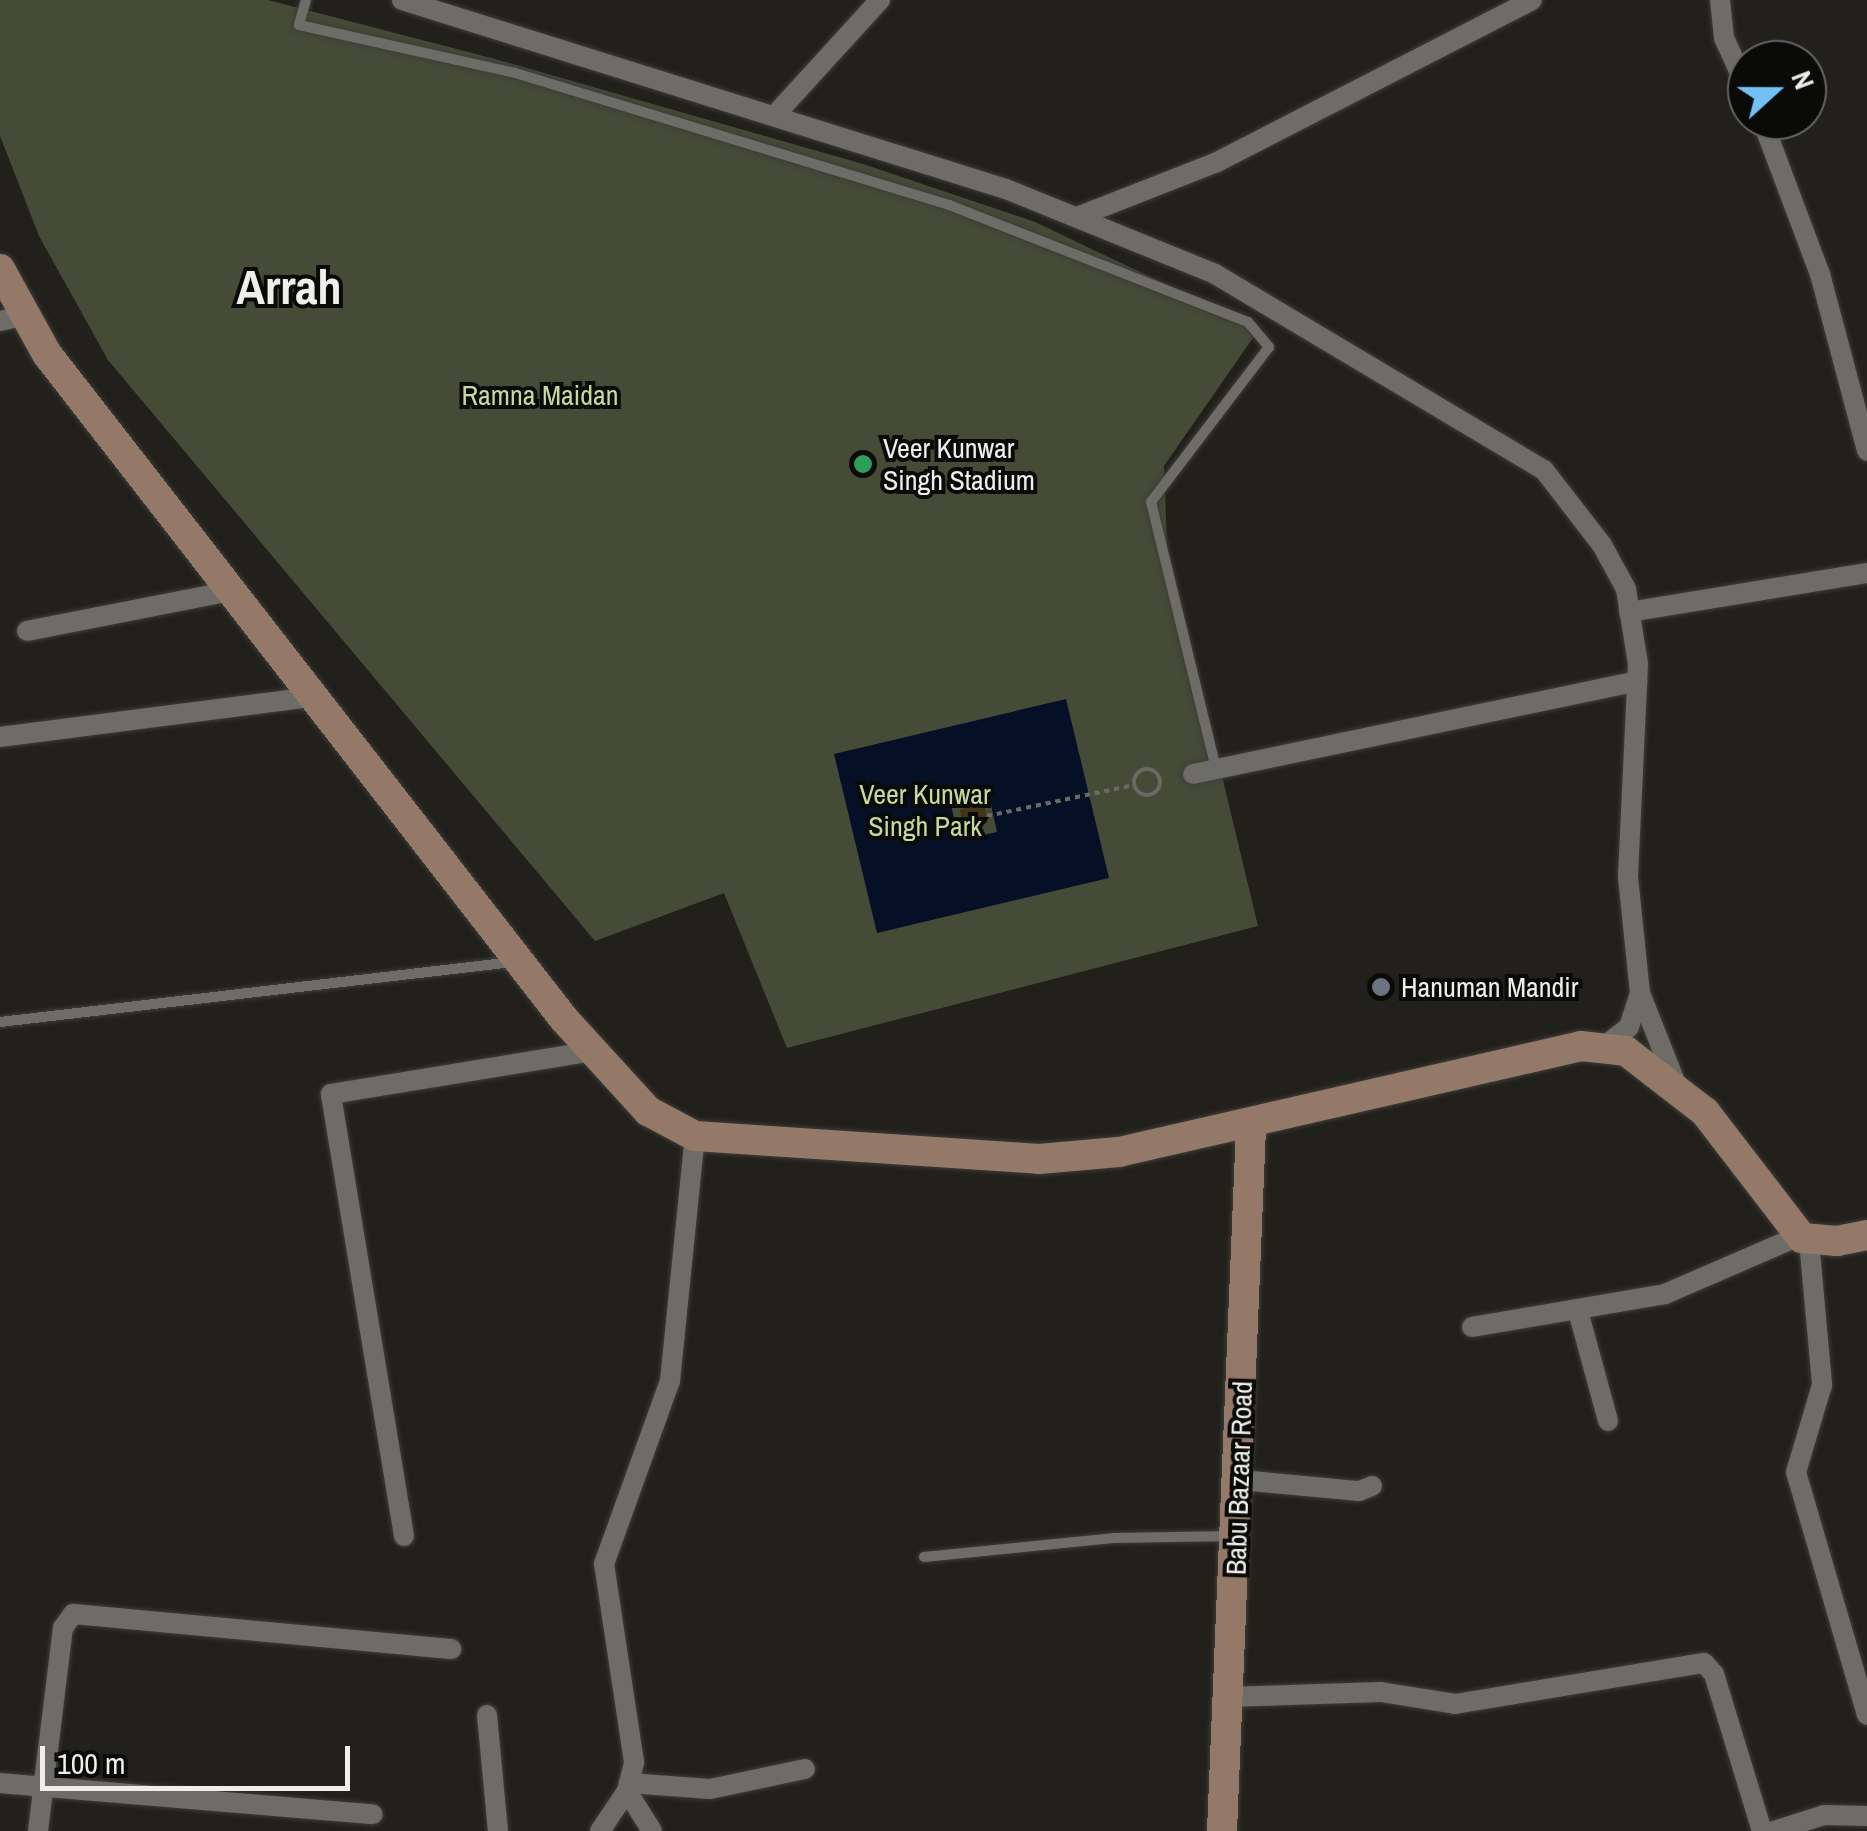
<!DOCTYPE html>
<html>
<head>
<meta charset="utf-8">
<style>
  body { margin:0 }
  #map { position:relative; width:1867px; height:1831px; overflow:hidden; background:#22201b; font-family:"Archivo Narrow",sans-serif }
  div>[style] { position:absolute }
  .green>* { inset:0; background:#454b37 }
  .water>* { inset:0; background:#051027 }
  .building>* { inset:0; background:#423615; transform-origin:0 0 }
  .path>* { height:4px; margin-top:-2px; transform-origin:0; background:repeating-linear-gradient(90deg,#6b6964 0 5px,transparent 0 10px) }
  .path>.ring { margin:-2px; padding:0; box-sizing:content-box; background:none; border:4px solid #6b6964; border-radius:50% }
  .roads { filter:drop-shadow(0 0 2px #3d3c38) drop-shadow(0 0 2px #3d3c38) }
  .lane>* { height:10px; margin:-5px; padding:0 5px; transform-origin:5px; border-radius:5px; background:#6e6c66 }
  .street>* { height:20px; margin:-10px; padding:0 10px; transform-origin:10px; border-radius:10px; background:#6e6c66 }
  .secondary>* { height:30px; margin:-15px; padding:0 15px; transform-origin:15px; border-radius:15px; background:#957968 }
  .dots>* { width:28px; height:28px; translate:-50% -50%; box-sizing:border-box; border:5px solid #0a0a08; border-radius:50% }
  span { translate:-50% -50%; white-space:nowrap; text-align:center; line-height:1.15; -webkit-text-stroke:8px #0a0a08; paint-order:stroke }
  .park-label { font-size:28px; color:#c7d99d }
  .poi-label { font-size:28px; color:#f0eeeb }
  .left { translate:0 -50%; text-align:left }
  .street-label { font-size:28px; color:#f0eeeb }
  .town-label { font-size:48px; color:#f0eeeb; font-weight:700 }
  .north { position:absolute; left:1727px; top:40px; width:100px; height:100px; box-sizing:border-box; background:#0a0a08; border:2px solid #666563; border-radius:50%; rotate:69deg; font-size:28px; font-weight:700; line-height:40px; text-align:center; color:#f0eeeb }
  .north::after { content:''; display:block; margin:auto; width:35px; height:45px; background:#72c1f5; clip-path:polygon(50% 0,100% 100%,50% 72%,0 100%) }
  .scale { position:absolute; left:40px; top:1746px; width:310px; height:45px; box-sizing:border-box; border:5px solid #f0eeeb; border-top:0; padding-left:12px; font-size:30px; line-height:35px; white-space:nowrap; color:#f0eeeb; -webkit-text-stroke:8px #0a0a08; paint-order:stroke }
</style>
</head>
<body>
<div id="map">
  <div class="green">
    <i style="clip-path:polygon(0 0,268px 0,495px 59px,863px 164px,1035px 222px,1259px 329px,1164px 466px,1167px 547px,1258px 926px,787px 1048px,724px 893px,595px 941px,108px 360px,39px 236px,0 136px)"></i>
  </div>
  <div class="water">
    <i style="clip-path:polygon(evenodd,1066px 699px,1109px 878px,877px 933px,834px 754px,1066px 699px,989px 796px,997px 832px,959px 840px,951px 805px,989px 796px)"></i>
  </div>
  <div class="building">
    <i style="left:984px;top:804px;width:19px;height:25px;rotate:78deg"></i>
  </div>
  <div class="path">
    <i class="ring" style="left:1134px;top:769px;width:22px;height:22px"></i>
    <i style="left:987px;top:816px;width:150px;rotate:-11.9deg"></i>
  </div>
  <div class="roads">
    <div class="lane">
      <i style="left:306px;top:0;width:26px;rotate:106deg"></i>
      <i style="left:299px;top:25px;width:221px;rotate:12.5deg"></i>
      <i style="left:515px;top:73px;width:454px;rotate:16.9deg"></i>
      <i style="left:949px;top:205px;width:321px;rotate:21.4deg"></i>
      <i style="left:1248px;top:322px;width:33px;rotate:50deg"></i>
      <i style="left:1269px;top:347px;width:195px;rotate:127.3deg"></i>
      <i style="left:1151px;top:502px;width:275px;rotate:76.3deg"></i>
      <i style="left:0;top:1022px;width:516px;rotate:-6.67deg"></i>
      <i style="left:924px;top:1557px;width:190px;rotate:-5.7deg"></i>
      <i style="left:1113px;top:1538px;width:119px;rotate:-1deg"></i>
    </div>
    <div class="street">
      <i style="left:402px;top:0;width:633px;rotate:17.38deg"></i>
      <i style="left:1006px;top:189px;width:226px;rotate:22.1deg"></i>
      <i style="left:1215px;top:274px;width:383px;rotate:30.8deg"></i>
      <i style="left:1544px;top:470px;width:95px;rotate:52.3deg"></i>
      <i style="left:1602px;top:545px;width:50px;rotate:61.4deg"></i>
      <i style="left:1626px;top:589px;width:76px;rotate:80.9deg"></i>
      <i style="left:1638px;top:664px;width:213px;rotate:92.7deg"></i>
      <i style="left:1628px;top:877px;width:117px;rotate:84.1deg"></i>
      <i style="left:1640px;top:993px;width:36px;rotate:108deg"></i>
      <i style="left:1629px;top:1027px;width:34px;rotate:142deg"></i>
      <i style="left:1720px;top:0;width:38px;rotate:84deg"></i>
      <i style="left:1724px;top:38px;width:55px;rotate:65.3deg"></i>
      <i style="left:775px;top:115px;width:156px;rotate:-47.6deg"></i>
      <i style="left:1762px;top:120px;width:165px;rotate:69.4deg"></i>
      <i style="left:1820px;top:274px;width:183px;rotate:75.1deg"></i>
      <i style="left:1077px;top:217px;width:150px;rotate:-21.4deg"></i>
      <i style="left:1217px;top:162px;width:354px;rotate:-27.2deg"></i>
      <i style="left:0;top:321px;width:26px;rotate:-13deg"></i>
      <i style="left:1629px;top:612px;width:241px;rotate:-9.3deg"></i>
      <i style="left:27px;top:631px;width:207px;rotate:-11.1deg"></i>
      <i style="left:0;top:737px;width:315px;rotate:-7.3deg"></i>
      <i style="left:1193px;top:774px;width:454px;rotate:-11.8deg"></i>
      <i style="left:1640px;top:993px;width:103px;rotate:68.4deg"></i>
      <i style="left:1809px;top:1241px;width:145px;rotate:84.8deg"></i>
      <i style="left:1822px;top:1385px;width:91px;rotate:106.6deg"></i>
      <i style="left:1796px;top:1472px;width:253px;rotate:73.7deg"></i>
      <i style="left:1578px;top:1311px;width:114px;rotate:74.7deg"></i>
      <i style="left:1472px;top:1327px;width:196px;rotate:-9.7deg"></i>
      <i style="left:1665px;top:1294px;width:146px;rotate:-23.4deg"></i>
      <i style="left:1240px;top:1480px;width:120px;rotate:5.3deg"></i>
      <i style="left:1359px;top:1491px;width:14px;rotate:-21deg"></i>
      <i style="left:404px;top:1536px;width:448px;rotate:-99.4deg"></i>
      <i style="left:331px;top:1094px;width:266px;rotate:-9.3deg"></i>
      <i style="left:1228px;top:1697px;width:153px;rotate:-1.9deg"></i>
      <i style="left:1381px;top:1692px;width:75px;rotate:9.2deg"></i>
      <i style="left:1455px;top:1704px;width:252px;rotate:-9.4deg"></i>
      <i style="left:1704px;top:1663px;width:15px;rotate:48deg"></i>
      <i style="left:1714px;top:1674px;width:164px;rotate:73deg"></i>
      <i style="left:487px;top:1715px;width:117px;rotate:84.6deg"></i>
      <i style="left:0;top:1783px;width:374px;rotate:4.8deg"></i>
      <i style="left:629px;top:1783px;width:81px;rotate:4.2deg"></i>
      <i style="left:710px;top:1789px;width:97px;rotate:-11.9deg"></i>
      <i style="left:627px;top:1791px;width:47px;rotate:58deg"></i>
      <i style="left:38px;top:1831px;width:205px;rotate:-83deg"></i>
      <i style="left:63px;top:1628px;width:17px;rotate:-54deg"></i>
      <i style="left:73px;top:1614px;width:380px;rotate:5.3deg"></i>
      <i style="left:600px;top:1831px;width:48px;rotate:-56deg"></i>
      <i style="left:627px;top:1791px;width:30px;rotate:-76deg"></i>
      <i style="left:634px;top:1762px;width:200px;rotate:-98.6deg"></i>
      <i style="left:604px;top:1564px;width:195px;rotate:-70.2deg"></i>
      <i style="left:670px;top:1381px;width:246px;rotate:-84.2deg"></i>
      <i style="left:1774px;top:1831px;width:52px;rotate:-17.7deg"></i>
      <i style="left:1824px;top:1815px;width:43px;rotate:1.3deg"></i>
    </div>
    <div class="secondary">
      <i style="left:0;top:269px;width:97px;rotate:61.1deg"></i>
      <i style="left:47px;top:354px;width:842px;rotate:52.14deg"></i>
      <i style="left:564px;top:1019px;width:125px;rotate:47.6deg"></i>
      <i style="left:648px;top:1111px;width:53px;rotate:28deg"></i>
      <i style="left:695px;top:1136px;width:345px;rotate:3.8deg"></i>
      <i style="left:1039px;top:1159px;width:80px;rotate:-5deg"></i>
      <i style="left:1119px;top:1152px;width:474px;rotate:-12.9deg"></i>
      <i style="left:1581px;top:1046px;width:45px;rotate:6.3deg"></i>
      <i style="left:1626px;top:1051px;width:100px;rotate:37.7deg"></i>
      <i style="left:1705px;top:1112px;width:159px;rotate:52.4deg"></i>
      <i style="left:1802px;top:1238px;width:35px;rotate:5deg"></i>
      <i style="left:1837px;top:1241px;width:31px;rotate:-11deg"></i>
      <i style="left:1222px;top:1831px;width:706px;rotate:-87.64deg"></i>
    </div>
  </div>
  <div class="dots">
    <i style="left:863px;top:464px;background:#2e9e5b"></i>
    <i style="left:1381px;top:987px;background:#6b7280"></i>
  </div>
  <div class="park-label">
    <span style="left:540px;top:395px">Ramna Maidan</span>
    <span style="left:925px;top:810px">Veer Kunwar<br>Singh Park</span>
  </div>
  <div class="poi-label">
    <span class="left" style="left:883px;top:464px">Veer Kunwar<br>Singh Stadium</span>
    <span class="left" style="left:1401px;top:987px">Hanuman Mandir</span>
  </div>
  <div class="street-label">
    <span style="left:1239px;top:1478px;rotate:-88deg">Babu Bazaar Road</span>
  </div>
  <div class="town-label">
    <span style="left:289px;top:287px">Arrah</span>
  </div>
  <div class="north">N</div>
  <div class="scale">100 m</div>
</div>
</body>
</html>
